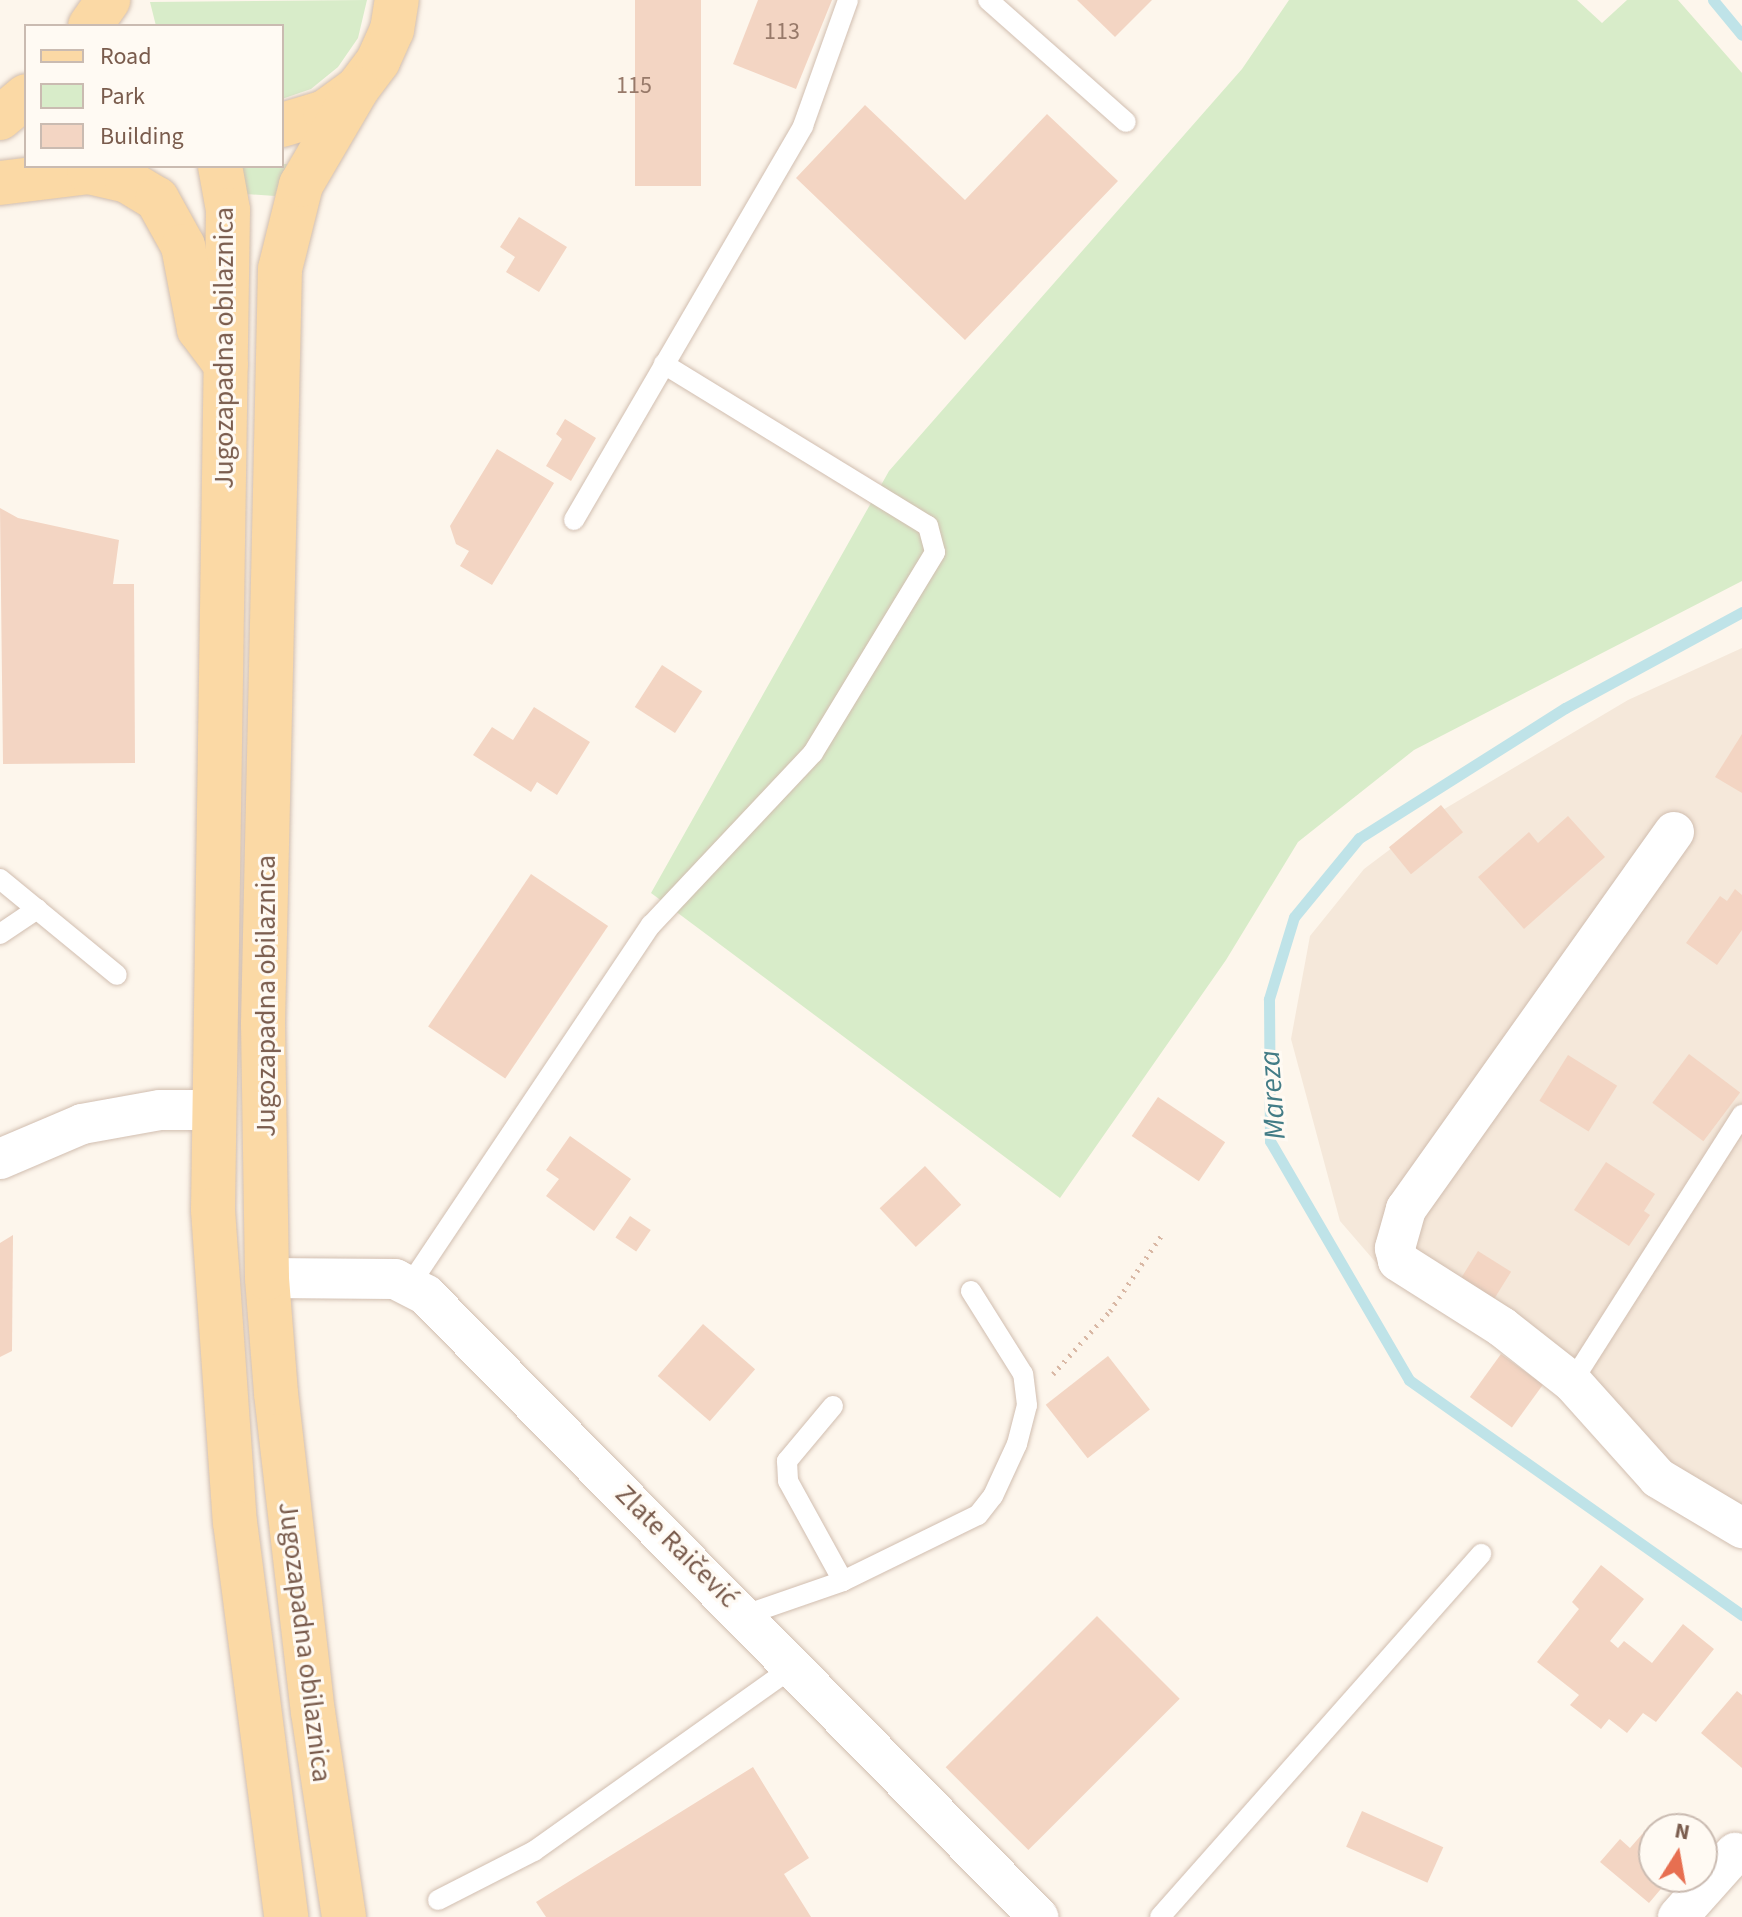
<!DOCTYPE html>
<html>
<head>
<meta charset="utf-8">
<style>
  body { margin:0 }
  #map { position:relative; width:1742px; height:1917px; overflow:hidden; background:#fdf6ec; font-family:"Source Sans 3",sans-serif }
  div>[style] { position:absolute }
  .residential>* { inset:0; background:#f5e8da }
  .green>* { inset:0; background:#d8ecc9 }
  .stream>* { height:11px; margin:-5.5px; padding:0 5.5px; transform-origin:5.5px; border-radius:5.5px; background:#bfe3e8 }
  .building>* { inset:0; background:#f3d5c3; transform-origin:0 0 }
  .path>* { height:5px; margin-top:-2.5px; transform-origin:0; background:repeating-linear-gradient(90deg,#d9b8a5 0 2px,transparent 0 8px) }
  .roads { filter:drop-shadow(0 0 2px #d1beb0) drop-shadow(0 0 2px #d1beb0) }
  .lane>* { height:20px; margin:-10px; padding:0 10px; transform-origin:10px; border-radius:10px; background:#fff }
  .street>* { height:40px; margin:-20px; padding:0 20px; transform-origin:20px; border-radius:20px; background:#fff }
  .primary>* { height:44px; margin:-22px; padding:0 22px; transform-origin:22px; border-radius:22px; background:#fbd9a5 }
  span { translate:-50% -50%; white-space:nowrap; text-align:center; line-height:1.15; -webkit-text-stroke:6px #fffaf3; paint-order:stroke }
  .number-label { font-size:24px; color:#987a6a }
  .number-label span { -webkit-text-stroke-width:0 }
  .street-label { font-size:28px; color:#7a5c4d }
  .water-label { font-size:30px; color:#437c86; font-style:italic }
  .legend { position:absolute; left:24px; top:24px; width:260px; height:144px; box-sizing:border-box; background:#fffaf3; border:2px solid #cabbb1; margin:0; padding:10px 14px; list-style:none; font-size:24px; color:#7a5c4d }
  .legend li { display:flex; align-items:center; gap:16px; height:40px }
  .legend b { width:40px; border:2px solid #cabbb1 }
  .north { position:absolute; left:1638px; top:1813px; width:80px; height:80px; box-sizing:border-box; background:#fffaf3; border:2px solid #cabbb1; border-radius:50%; rotate:11deg; font-size:22px; font-weight:700; line-height:32px; text-align:center; color:#7a5c4d }
  .north::after { content:''; display:block; margin:auto; width:28px; height:36px; background:#e76f51; clip-path:polygon(50% 0,100% 100%,50% 72%,0 100%) }
</style>
</head>
<body>
<div id="map">
  <div class="residential">
    <i style="clip-path:polygon(1742px 648px,1742px 1545px,1589px 1410px,1462px 1312px,1384px 1272px,1340px 1221px,1291px 1039px,1310px 936px,1364px 869px,1441px 811px,1628px 700px)"></i>
  </div>
  <div class="green">
    <i style="clip-path:polygon(367px 0,358px 38px,338px 67px,311px 89px,282px 99px,282px 26px,156px 26px,150px 2px)"></i>
    <i style="clip-path:polygon(1289px 0,1577px 0,1602px 23px,1627px 0,1678px 0,1742px 73px,1742px 581px,1414px 750px,1298px 842px,1226px 960px,1060px 1198px,651px 893px,889px 471px,1242px 69px)"></i>
    <i style="clip-path:polygon(282px 164px,287px 164px,275px 196px,246px 194px,241px 166px)"></i>
  </div>
  <div class="stream">
    <i style="left:1713px;top:0;width:45px;rotate:50.4deg"></i>
    <i style="left:1742px;top:612px;width:201px;rotate:151.5deg"></i>
    <i style="left:1565px;top:708px;width:244px;rotate:147.7deg"></i>
    <i style="left:1359px;top:838px;width:102px;rotate:129.4deg"></i>
    <i style="left:1294px;top:917px;width:86px;rotate:107deg"></i>
    <i style="left:1269px;top:999px;width:142px;rotate:89.6deg"></i>
    <i style="left:1270px;top:1141px;width:276px;rotate:59.8deg"></i>
    <i style="left:1409px;top:1380px;width:408px;rotate:35.2deg"></i>
  </div>
  <div class="building">
    <i style="left:635px;top:0;width:66px;height:186px"></i>
    <i style="clip-path:polygon(758px 0,832px 0,796px 89px,733px 64px)"></i>
    <i style="clip-path:polygon(1077px 0,1152px 0,1115px 37px)"></i>
    <i style="clip-path:polygon(865px 105px,965px 200px,1047px 114px,1118px 181px,965px 340px,796px 178px)"></i>
    <i style="clip-path:polygon(519px 217px,567px 247px,539px 292px,506px 272px,515px 257px,500px 247px)"></i>
    <i style="clip-path:polygon(565px 419px,596px 438px,571px 481px,546px 466px,562px 439px,556px 434px)"></i>
    <i style="clip-path:polygon(497px 449px,554px 483px,492px 585px,460px 566px,469px 551px,456px 544px,450px 526px)"></i>
    <i style="clip-path:polygon(0 508px,18px 518px,119px 540px,113px 584px,134px 584px,135px 763px,3px 764px)"></i>
    <i style="left:662px;top:665px;width:48px;height:50px;rotate:33deg"></i>
    <i style="clip-path:polygon(534px 707px,590px 742px,557px 795px,537px 782px,531px 792px,473px 755px,492px 727px,513px 740px)"></i>
    <i style="clip-path:polygon(1742px 734px,1742px 793px,1715px 777px)"></i>
    <i style="left:1441px;top:805px;width:35px;height:67px;rotate:51deg"></i>
    <i style="clip-path:polygon(1568px 816px,1605px 857px,1524px 929px,1478px 877px,1529px 832px,1538px 843px)"></i>
    <i style="left:531px;top:874px;width:93px;height:184px;rotate:34deg"></i>
    <i style="clip-path:polygon(1735px 889px,1742px 895px,1742px 930px,1717px 965px,1686px 943px,1720px 896px,1727px 901px)"></i>
    <i style="left:1689px;top:1054px;width:64px;height:61px;rotate:37deg"></i>
    <i style="left:1568px;top:1055px;width:58px;height:54px;rotate:32deg"></i>
    <i style="left:1158px;top:1097px;width:81px;height:47px;rotate:34deg"></i>
    <i style="clip-path:polygon(570px 1136px,631px 1179px,594px 1231px,546px 1196px,559px 1179px,546px 1170px)"></i>
    <i style="clip-path:polygon(1606px 1162px,1655px 1194px,1644px 1211px,1650px 1215px,1629px 1246px,1574px 1210px)"></i>
    <i style="left:925px;top:1166px;width:53px;height:62px;rotate:47deg"></i>
    <i style="left:630px;top:1216px;width:25px;height:26px;rotate:34deg"></i>
    <i style="clip-path:polygon(13px 1235px,12px 1351px,0 1357px,0 1243px)"></i>
    <i style="left:1478px;top:1251px;width:39px;height:38px;rotate:32deg"></i>
    <i style="left:703px;top:1324px;width:69px;height:69px;rotate:41deg"></i>
    <i style="left:1501px;top:1354px;width:52px;height:53px;rotate:36deg"></i>
    <i style="left:1108px;top:1356px;width:68px;height:79px;rotate:52deg"></i>
    <i style="clip-path:polygon(1601px 1565px,1644px 1599px,1610px 1641px,1618px 1648px,1624px 1641px,1652px 1663px,1683px 1624px,1714px 1649px,1656px 1722px,1643px 1713px,1627px 1733px,1609px 1719px,1601px 1729px,1570px 1705px,1579px 1695px,1537px 1662px,1579px 1609px,1572px 1602px)"></i>
    <i style="left:1097px;top:1616px;width:117px;height:214px;rotate:45deg"></i>
    <i style="clip-path:polygon(1737px 1691px,1742px 1695px,1742px 1768px,1701px 1733px)"></i>
    <i style="clip-path:polygon(753px 1767px,809px 1858px,784px 1874px,811px 1917px,546px 1917px,536px 1902px)"></i>
    <i style="left:1362px;top:1811px;width:89px;height:39px;rotate:24deg"></i>
    <i style="clip-path:polygon(1650px 1825px,1654px 1877px,1671px 1877px,1649px 1903px,1600px 1862px,1620px 1839px,1630px 1848px)"></i>
  </div>
  <div class="path">
    <i style="left:1053px;top:1374px;width:85px;rotate:-47.9deg"></i>
    <i style="left:1110px;top:1311px;width:94px;rotate:-55.8deg"></i>
  </div>
  <div class="roads">
    <div class="lane">
      <i style="left:988px;top:0;width:184px;rotate:41.5deg"></i>
      <i style="left:574px;top:520px;width:456px;rotate:-59.8deg"></i>
      <i style="left:803px;top:126px;width:134px;rotate:-70.3deg"></i>
      <i style="left:0;top:879px;width:151px;rotate:39.4deg"></i>
      <i style="left:0;top:934px;width:45px;rotate:-34deg"></i>
      <i style="left:409px;top:1286px;width:435px;rotate:-56.2deg"></i>
      <i style="left:651px;top:925px;width:236px;rotate:-46.7deg"></i>
      <i style="left:813px;top:753px;width:235px;rotate:-58.7deg"></i>
      <i style="left:935px;top:552px;width:27px;rotate:-105deg"></i>
      <i style="left:928px;top:526px;width:310px;rotate:-148.5deg"></i>
      <i style="left:1572px;top:1382px;width:317px;rotate:-57.5deg"></i>
      <i style="left:833px;top:1406px;width:72px;rotate:129.9deg"></i>
      <i style="left:787px;top:1461px;width:20px;rotate:87deg"></i>
      <i style="left:788px;top:1481px;width:114px;rotate:61.2deg"></i>
      <i style="left:745px;top:1615px;width:104px;rotate:-19.1deg"></i>
      <i style="left:843px;top:1581px;width:150px;rotate:-26.1deg"></i>
      <i style="left:978px;top:1515px;width:24px;rotate:-52deg"></i>
      <i style="left:993px;top:1496px;width:57px;rotate:-65.2deg"></i>
      <i style="left:1017px;top:1444px;width:40px;rotate:-75.6deg"></i>
      <i style="left:1027px;top:1405px;width:31px;rotate:-97deg"></i>
      <i style="left:1023px;top:1374px;width:98px;rotate:-122.1deg"></i>
      <i style="left:438px;top:1900px;width:108px;rotate:-27deg"></i>
      <i style="left:534px;top:1851px;width:318px;rotate:-35.4deg"></i>
      <i style="left:1160px;top:1917px;width:485px;rotate:-48.5deg"></i>
    </div>
    <div class="street">
      <i style="left:1674px;top:832px;width:463px;rotate:125.4deg"></i>
      <i style="left:1406px;top:1209px;width:41px;rotate:105.8deg"></i>
      <i style="left:1395px;top:1248px;width:13px;rotate:77deg"></i>
      <i style="left:1398px;top:1261px;width:123px;rotate:32.4deg"></i>
      <i style="left:1502px;top:1327px;width:89px;rotate:38.2deg"></i>
      <i style="left:1572px;top:1382px;width:129px;rotate:48.1deg"></i>
      <i style="left:1658px;top:1478px;width:98px;rotate:30.8deg"></i>
      <i style="left:0;top:1159px;width:89px;rotate:-23.1deg"></i>
      <i style="left:82px;top:1124px;width:79px;rotate:-10.2deg"></i>
      <i style="left:160px;top:1110px;width:52px"></i>
      <i style="left:267px;top:1278px;width:128px;rotate:0.4deg"></i>
      <i style="left:395px;top:1279px;width:35px;rotate:27deg"></i>
      <i style="left:426px;top:1295px;width:873px;rotate:45.46deg"></i>
      <i style="left:1678px;top:1917px;width:86px;rotate:-48.3deg"></i>
    </div>
    <div class="primary">
      <i style="left:90px;top:26px;width:32px;rotate:-55deg"></i>
      <i style="left:0;top:118px;width:34px;rotate:-40deg"></i>
      <i style="left:282px;top:125px;width:45px;rotate:-16.8deg"></i>
      <i style="left:325px;top:112px;width:39px;rotate:-36deg"></i>
      <i style="left:357px;top:89px;width:35px;rotate:-53deg"></i>
      <i style="left:378px;top:61px;width:34px;rotate:-66deg"></i>
      <i style="left:392px;top:30px;width:30px;rotate:-81deg"></i>
      <i style="left:220px;top:166px;width:45px;rotate:79.7deg"></i>
      <i style="left:228px;top:210px;width:1000px;rotate:90.86deg"></i>
      <i style="left:213px;top:1210px;width:313px;rotate:86deg"></i>
      <i style="left:235px;top:1522px;width:398px;rotate:82.6deg"></i>
      <i style="left:0;top:183px;width:90px;rotate:-7deg"></i>
      <i style="left:89px;top:172px;width:39px;rotate:13deg"></i>
      <i style="left:127px;top:181px;width:35px;rotate:31deg"></i>
      <i style="left:157px;top:199px;width:54px;rotate:61deg"></i>
      <i style="left:183px;top:246px;width:85px;rotate:79.1deg"></i>
      <i style="left:199px;top:329px;width:45px;rotate:53.1deg"></i>
      <i style="left:344px;top:1917px;width:206px;rotate:-98.6deg"></i>
      <i style="left:313px;top:1713px;width:322px;rotate:-96.6deg"></i>
      <i style="left:276px;top:1393px;width:115px;rotate:-94.5deg"></i>
      <i style="left:267px;top:1278px;width:255px;rotate:-90.9deg"></i>
      <i style="left:263px;top:1023px;width:754px;rotate:-88.71deg"></i>
      <i style="left:280px;top:269px;width:87px;rotate:-76deg"></i>
      <i style="left:301px;top:185px;width:111px;rotate:-59.7deg"></i>
    </div>
  </div>
  <div class="number-label">
    <span style="left:782px;top:32px">113</span>
    <span style="left:634px;top:86px">115</span>
  </div>
  <div class="street-label">
    <span style="left:224px;top:348px;rotate:-90deg">Jugozapadna obilaznica</span>
    <span style="left:266px;top:996px;rotate:-90deg">Jugozapadna obilaznica</span>
    <span style="left:677px;top:1546px;rotate:45deg">Zlate Raičević</span>
    <span style="left:305px;top:1642px;rotate:83deg">Jugozapadna obilaznica</span>
  </div>
  <div class="water-label">
    <span style="left:1273px;top:1095px;rotate:-94deg">Mareza</span>
  </div>
  <ul class="legend">
  <li><b style="height:10px;background:#fbd9a5"></b>Road</li>
  <li><b style="height:22px;background:#d8ecc9"></b>Park</li>
  <li><b style="height:22px;background:#f3d5c3"></b>Building</li>
  </ul>
  <div class="north">N</div>
</div>
</body>
</html>
